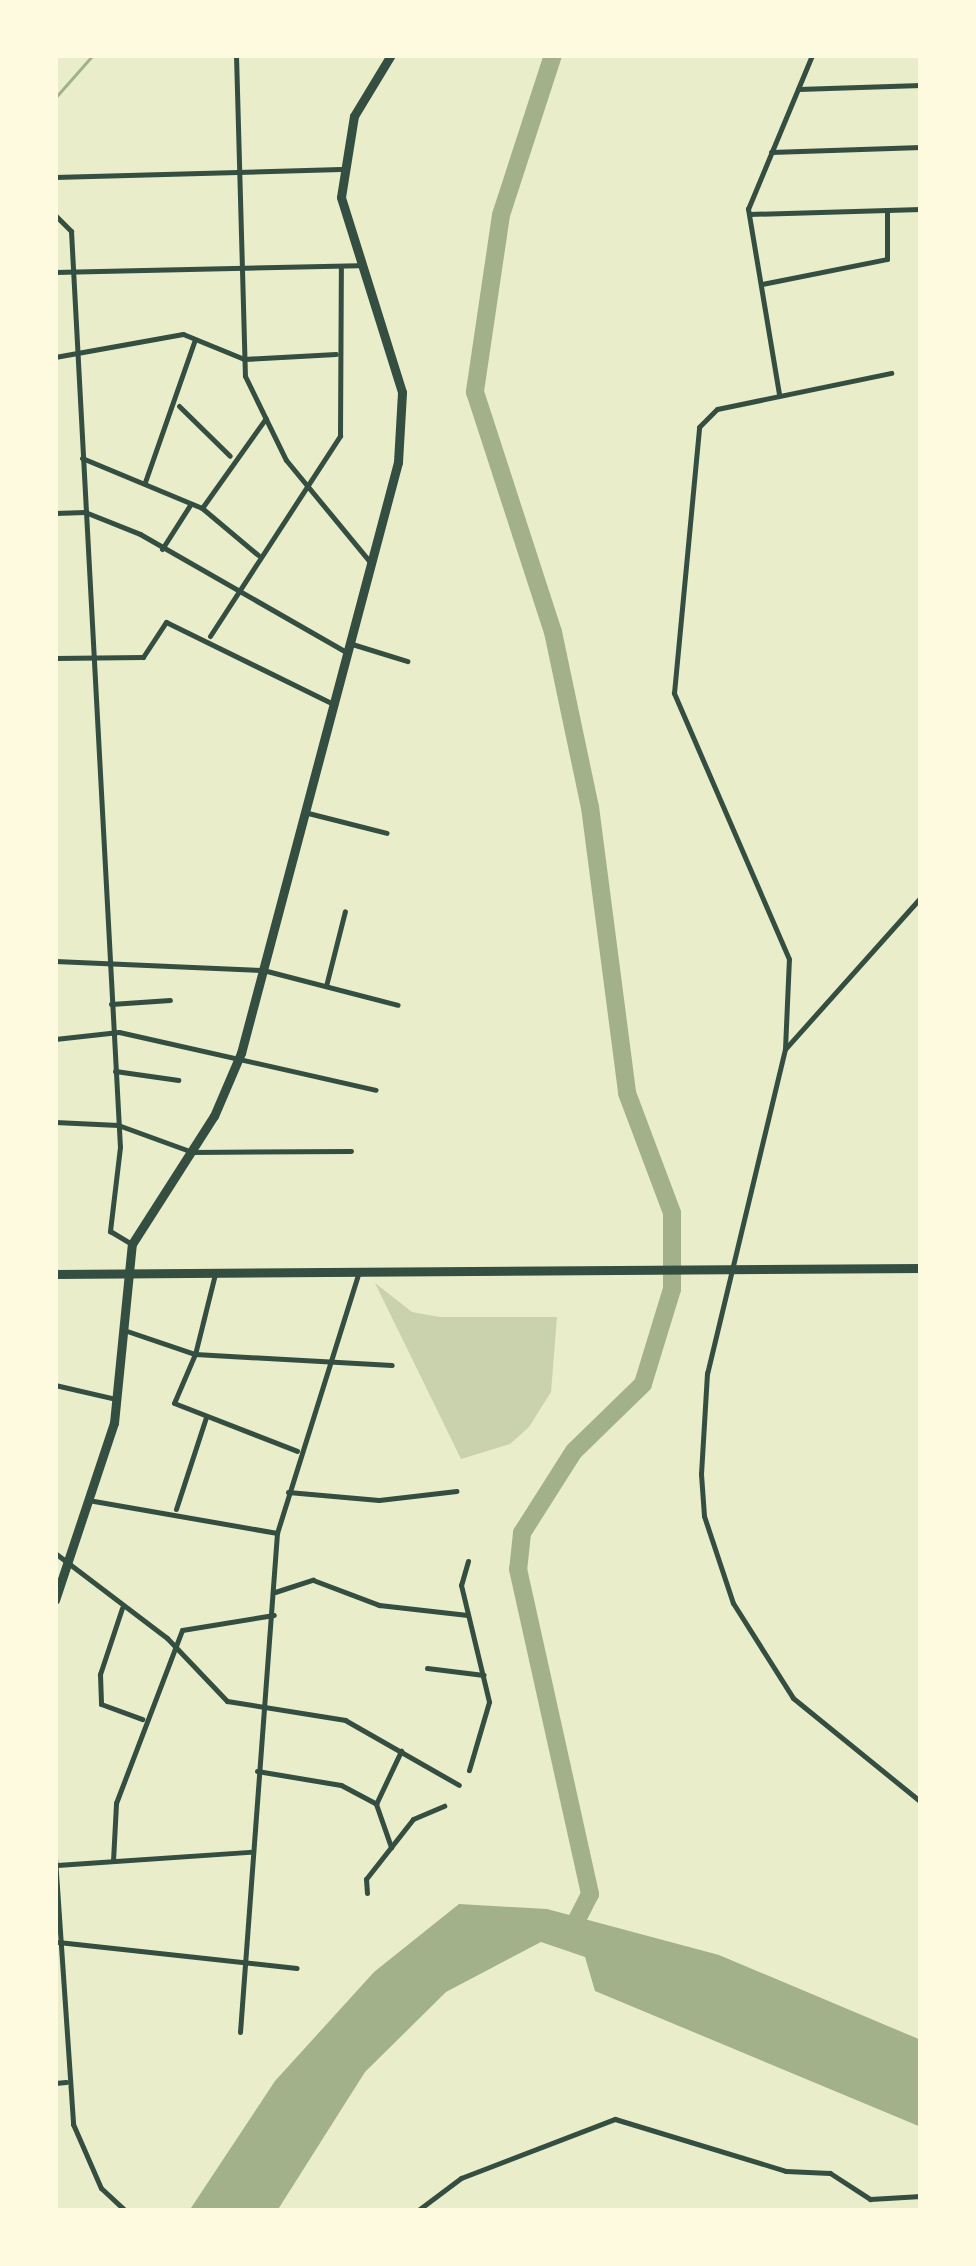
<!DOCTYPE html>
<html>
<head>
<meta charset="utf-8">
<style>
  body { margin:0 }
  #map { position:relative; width:976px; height:2266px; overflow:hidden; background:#e9edc9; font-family:"Asap Condensed",sans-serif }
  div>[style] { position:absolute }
  .green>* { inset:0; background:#cad2ad }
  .water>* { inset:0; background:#a3b18a }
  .stream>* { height:2.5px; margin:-1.25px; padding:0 1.25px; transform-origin:1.25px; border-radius:1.25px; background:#a3b18a }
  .river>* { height:18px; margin:-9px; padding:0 9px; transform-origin:9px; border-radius:9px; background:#a3b18a }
  .minor>* { height:5px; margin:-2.5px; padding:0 2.5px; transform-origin:2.5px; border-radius:2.5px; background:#344e41 }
  .primary>* { height:9px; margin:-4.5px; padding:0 4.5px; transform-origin:4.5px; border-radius:4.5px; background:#344e41 }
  span { translate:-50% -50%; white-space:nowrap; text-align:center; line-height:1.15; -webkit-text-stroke:8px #fefae0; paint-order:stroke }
  .frame { position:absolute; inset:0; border:58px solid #fefae0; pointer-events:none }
</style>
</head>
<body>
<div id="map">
  <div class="green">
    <i style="clip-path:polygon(375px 1283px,412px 1312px,440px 1317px,557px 1317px,551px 1392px,529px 1427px,510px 1444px,461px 1459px)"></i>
  </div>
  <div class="water">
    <i style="clip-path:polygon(459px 1904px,547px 1909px,719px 1955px,921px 2040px,921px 2127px,595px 1991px,585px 1957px,541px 1942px,446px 1992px,365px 2072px,277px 2211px,189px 2211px,275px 2081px,374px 1972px)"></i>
  </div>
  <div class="stream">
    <i style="left:55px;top:98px;width:57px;rotate:-48.5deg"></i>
  </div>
  <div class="river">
    <i style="left:553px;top:55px;width:168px;rotate:108deg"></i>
    <i style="left:501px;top:215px;width:179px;rotate:98.4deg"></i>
    <i style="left:475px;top:392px;width:252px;rotate:72deg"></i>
    <i style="left:553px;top:632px;width:179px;rotate:78.1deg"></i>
    <i style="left:590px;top:807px;width:288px;rotate:82.6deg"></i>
    <i style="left:627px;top:1093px;width:128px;rotate:69.4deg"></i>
    <i style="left:672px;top:1213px;width:76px;rotate:90deg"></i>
    <i style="left:672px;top:1289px;width:99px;rotate:107deg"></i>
    <i style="left:643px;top:1384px;width:96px;rotate:135.8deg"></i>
    <i style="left:574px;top:1451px;width:97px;rotate:122.4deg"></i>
    <i style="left:522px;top:1533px;width:36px;rotate:96deg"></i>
    <i style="left:518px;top:1569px;width:333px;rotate:77.5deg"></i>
    <i style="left:590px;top:1894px;width:36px;rotate:117deg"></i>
  </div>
  <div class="minor">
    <i style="left:236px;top:55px;width:321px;rotate:88.4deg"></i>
    <i style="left:245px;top:376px;width:93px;rotate:64deg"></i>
    <i style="left:286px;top:460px;width:132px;rotate:50.5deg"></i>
    <i style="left:798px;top:89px;width:123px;rotate:-1.9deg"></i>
    <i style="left:771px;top:152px;width:150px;rotate:-1.9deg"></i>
    <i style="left:55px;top:177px;width:286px;rotate:-1.6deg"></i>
    <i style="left:749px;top:214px;width:172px;rotate:-1.7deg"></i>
    <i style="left:55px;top:215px;width:23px;rotate:45deg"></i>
    <i style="left:71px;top:231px;width:917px;rotate:86.94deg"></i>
    <i style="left:120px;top:1147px;width:85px;rotate:96.8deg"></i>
    <i style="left:110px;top:1231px;width:26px;rotate:31deg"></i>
    <i style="left:55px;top:272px;width:303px;rotate:-1.3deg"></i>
    <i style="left:762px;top:284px;width:127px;rotate:-11.3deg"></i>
    <i style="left:887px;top:259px;width:49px;rotate:-90deg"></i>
    <i style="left:55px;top:357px;width:130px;rotate:-10.2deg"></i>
    <i style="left:183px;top:334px;width:66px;rotate:22.3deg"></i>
    <i style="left:244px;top:359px;width:92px;rotate:-3.1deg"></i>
    <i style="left:779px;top:394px;width:188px;rotate:-99.5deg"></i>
    <i style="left:748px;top:209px;width:167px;rotate:-67.4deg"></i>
    <i style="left:179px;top:406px;width:71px;rotate:44.4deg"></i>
    <i style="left:82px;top:458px;width:130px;rotate:22.6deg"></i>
    <i style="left:202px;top:508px;width:73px;rotate:40deg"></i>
    <i style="left:145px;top:482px;width:151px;rotate:-70.7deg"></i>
    <i style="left:202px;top:508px;width:110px;rotate:-54.6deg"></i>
    <i style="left:55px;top:513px;width:30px;rotate:-2deg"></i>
    <i style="left:85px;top:512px;width:59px;rotate:21.8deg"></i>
    <i style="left:140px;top:534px;width:237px;rotate:29.8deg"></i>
    <i style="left:162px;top:549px;width:52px;rotate:-57.5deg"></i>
    <i style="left:210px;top:636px;width:239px;rotate:-57deg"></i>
    <i style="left:340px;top:436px;width:170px;rotate:-89.7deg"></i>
    <i style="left:352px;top:644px;width:58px;rotate:17.2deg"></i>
    <i style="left:55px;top:658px;width:88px;rotate:-0.7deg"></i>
    <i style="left:143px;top:657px;width:42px;rotate:-56.7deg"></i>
    <i style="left:166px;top:622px;width:184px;rotate:26.1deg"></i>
    <i style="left:308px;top:813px;width:81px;rotate:14.2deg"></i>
    <i style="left:921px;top:897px;width:204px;rotate:131.8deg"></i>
    <i style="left:785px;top:1049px;width:333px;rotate:103.5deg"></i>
    <i style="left:707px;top:1373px;width:101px;rotate:93.4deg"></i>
    <i style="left:701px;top:1474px;width:42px;rotate:85.9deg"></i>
    <i style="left:704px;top:1516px;width:92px;rotate:71.6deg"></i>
    <i style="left:733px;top:1603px;width:112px;rotate:57.7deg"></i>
    <i style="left:793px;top:1698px;width:165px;rotate:39.1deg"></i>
    <i style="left:55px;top:961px;width:208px;rotate:2.5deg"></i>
    <i style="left:263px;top:970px;width:139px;rotate:14.5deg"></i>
    <i style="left:326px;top:986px;width:77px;rotate:-75.8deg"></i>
    <i style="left:111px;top:1004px;width:59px;rotate:-3.9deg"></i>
    <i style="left:55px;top:1039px;width:64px;rotate:-6.2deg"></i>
    <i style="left:119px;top:1032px;width:263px;rotate:12.7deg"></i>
    <i style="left:785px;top:1049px;width:90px;rotate:-87.5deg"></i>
    <i style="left:789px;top:959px;width:290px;rotate:-113.4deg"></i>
    <i style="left:674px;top:693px;width:267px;rotate:-84.6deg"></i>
    <i style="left:699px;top:427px;width:25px;rotate:-45deg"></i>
    <i style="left:717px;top:409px;width:178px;rotate:-11.7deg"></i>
    <i style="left:115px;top:1071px;width:64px;rotate:8.1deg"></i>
    <i style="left:55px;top:1122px;width:63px;rotate:2.7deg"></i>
    <i style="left:118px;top:1125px;width:79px;rotate:20deg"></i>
    <i style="left:192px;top:1152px;width:159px;rotate:-0.4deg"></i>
    <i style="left:215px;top:1274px;width:82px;rotate:104deg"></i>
    <i style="left:195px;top:1354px;width:197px;rotate:3.2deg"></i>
    <i style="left:124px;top:1330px;width:75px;rotate:18.7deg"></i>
    <i style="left:195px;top:1354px;width:53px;rotate:113.2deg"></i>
    <i style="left:174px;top:1403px;width:132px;rotate:21.3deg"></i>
    <i style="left:55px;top:1385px;width:63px;rotate:12.9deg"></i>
    <i style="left:288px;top:1492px;width:91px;rotate:5deg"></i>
    <i style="left:379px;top:1500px;width:78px;rotate:-6.7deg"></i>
    <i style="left:88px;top:1500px;width:192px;rotate:9.9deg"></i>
    <i style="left:176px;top:1509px;width:97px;rotate:-71.9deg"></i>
    <i style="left:55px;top:1553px;width:141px;rotate:37.2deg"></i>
    <i style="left:167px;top:1638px;width:87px;rotate:46.4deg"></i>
    <i style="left:227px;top:1701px;width:120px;rotate:9.1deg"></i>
    <i style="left:345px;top:1720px;width:131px;rotate:29.7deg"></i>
    <i style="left:468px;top:1561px;width:25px;rotate:106deg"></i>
    <i style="left:461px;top:1585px;width:120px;rotate:76.5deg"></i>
    <i style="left:489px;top:1702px;width:71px;rotate:106.4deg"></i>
    <i style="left:275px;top:1592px;width:40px;rotate:-18deg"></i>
    <i style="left:313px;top:1580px;width:71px;rotate:20.7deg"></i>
    <i style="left:379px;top:1605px;width:89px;rotate:6.5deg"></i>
    <i style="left:122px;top:1608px;width:70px;rotate:108.4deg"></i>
    <i style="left:100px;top:1674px;width:30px;rotate:88deg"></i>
    <i style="left:101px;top:1704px;width:44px;rotate:20.1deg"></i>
    <i style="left:427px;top:1668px;width:57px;rotate:7deg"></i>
    <i style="left:257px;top:1771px;width:85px;rotate:9.5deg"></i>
    <i style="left:341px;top:1785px;width:40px;rotate:28deg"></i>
    <i style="left:376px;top:1804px;width:59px;rotate:-64.7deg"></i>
    <i style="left:376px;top:1804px;width:46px;rotate:70.8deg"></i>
    <i style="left:55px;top:1858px;width:267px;rotate:86.1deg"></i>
    <i style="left:73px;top:2124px;width:70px;rotate:66.4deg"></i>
    <i style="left:101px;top:2188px;width:34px;rotate:43deg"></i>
    <i style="left:113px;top:1861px;width:58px;rotate:-87deg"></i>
    <i style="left:116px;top:1803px;width:185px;rotate:-69.1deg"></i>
    <i style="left:182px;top:1630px;width:93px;rotate:-9.3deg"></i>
    <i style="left:57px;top:1865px;width:193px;rotate:-3.9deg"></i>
    <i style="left:367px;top:1893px;width:14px;rotate:-94deg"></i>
    <i style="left:366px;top:1879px;width:76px;rotate:-51.9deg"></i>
    <i style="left:413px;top:1819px;width:34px;rotate:-23deg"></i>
    <i style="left:58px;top:1942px;width:240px;rotate:6.2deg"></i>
    <i style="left:240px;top:2032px;width:500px;rotate:-85.76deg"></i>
    <i style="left:277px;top:1533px;width:271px;rotate:-72.6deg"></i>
    <i style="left:55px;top:2083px;width:11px;rotate:-5deg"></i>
    <i style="left:417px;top:2211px;width:55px;rotate:-36.9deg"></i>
    <i style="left:461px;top:2178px;width:165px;rotate:-21deg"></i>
    <i style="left:615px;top:2119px;width:179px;rotate:16.9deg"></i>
    <i style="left:786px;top:2171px;width:44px;rotate:2.6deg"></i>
    <i style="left:830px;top:2173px;width:48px;rotate:33deg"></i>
    <i style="left:870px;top:2199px;width:51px;rotate:-3.4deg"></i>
  </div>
  <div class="primary">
    <i style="left:55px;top:1274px;width:866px;rotate:-0.4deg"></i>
    <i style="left:55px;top:1600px;width:187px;rotate:-71.6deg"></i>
    <i style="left:114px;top:1423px;width:180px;rotate:-84.3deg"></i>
    <i style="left:132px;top:1244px;width:152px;rotate:-57.4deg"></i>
    <i style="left:214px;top:1116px;width:69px;rotate:-66.8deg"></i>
    <i style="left:241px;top:1053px;width:611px;rotate:-75.12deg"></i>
    <i style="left:398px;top:462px;width:70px;rotate:-86.7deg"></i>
    <i style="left:402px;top:392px;width:204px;rotate:-107.4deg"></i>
    <i style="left:341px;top:197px;width:82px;rotate:-80.9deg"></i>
    <i style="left:354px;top:116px;width:71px;rotate:-58.8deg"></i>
  </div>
  <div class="frame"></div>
</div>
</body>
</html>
